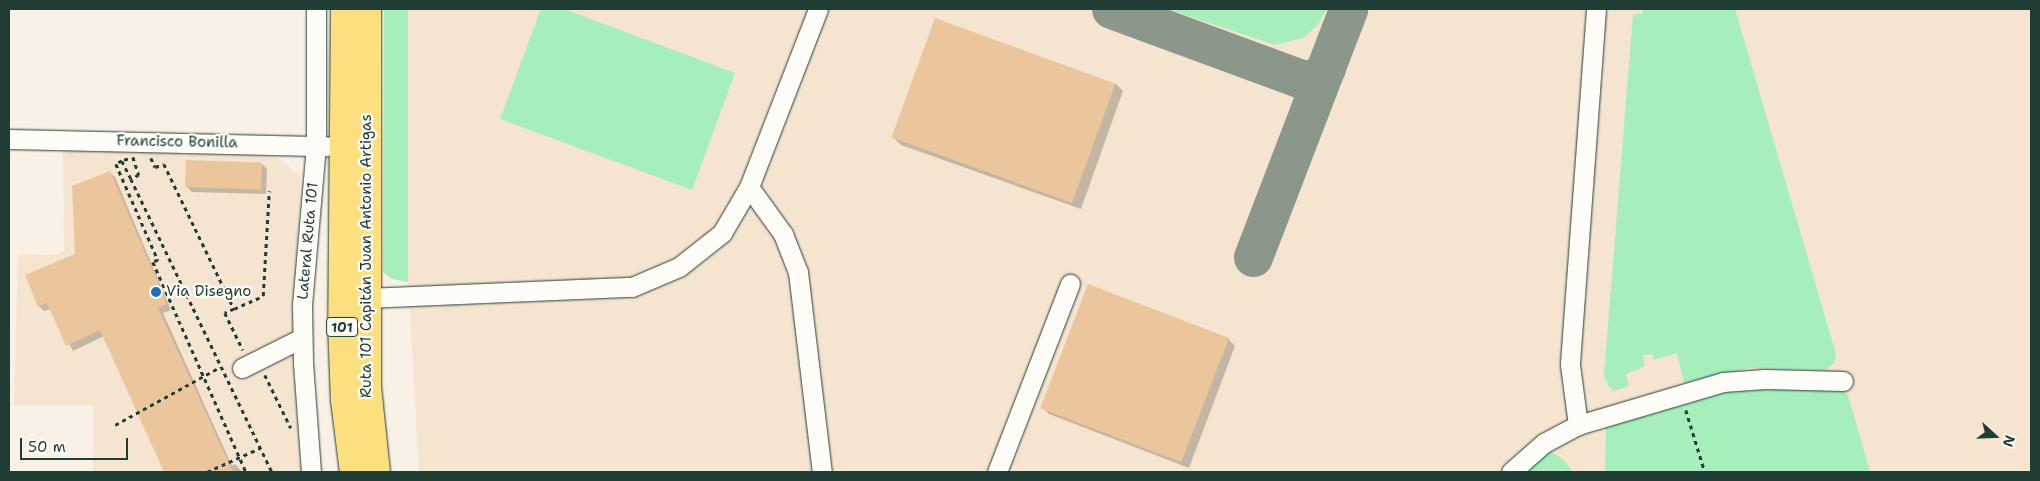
<!DOCTYPE html>
<html>
<head>
<meta charset="utf-8">
<style>
  body { margin:0 }
  #map { position:relative; width:2040px; height:481px; overflow:hidden; background:#f9f1e5; font-family:"Shantell Sans",sans-serif }
  div>[style] { position:absolute }
  .built>* { inset:0; background:#f5e4cf }
  .green>* { inset:0; background:#a6efbd }
  .shadow>* { inset:0; background:#0003 }
  .taxiway>* { height:39px; margin:-19.5px; padding:0 19.5px; transform-origin:19.5px; border-radius:19.5px; background:#8c978c }
  .building>* { inset:0; background:#ebc59b; transform-origin:0 0 }
  .path>* { height:2.5px; margin-top:-1.25px; transform-origin:0; background:repeating-linear-gradient(90deg,#1f3d34 0 4px,transparent 0 8px) }
  .roads { filter:drop-shadow(0 0 1px #1f3d34) drop-shadow(0 0 1px #1f3d34) }
  .minor>* { height:19px; margin:-9.5px; padding:0 9.5px; transform-origin:9.5px; border-radius:9.5px; background:#fdfcf7 }
  .highway>* { height:28px; margin:-14px; padding:0 14px; transform-origin:14px; border-radius:14px; background:#fce080 }
  .dots>* { width:14px; height:14px; translate:-50% -50%; box-sizing:border-box; border:2px solid #fdfcf7; border-radius:50% }
  span { translate:-50% -50%; white-space:nowrap; text-align:center; line-height:1.15; -webkit-text-stroke:4.5px #fdfcf7; paint-order:stroke }
  .shield-label span { padding:1px 4px; background:#fdfcf7; border:1px solid; border-radius:4px; -webkit-text-stroke-width:0 }
  .shield-label { font-size:14px; color:#1f3d34; font-weight:700 }
  .street-label { font-size:15px; color:#1f3d34 }
  .poi-label { font-size:15px; color:#1f3d34 }
  .left { translate:0 -50%; text-align:left }
  .frame { position:absolute; inset:0; border:10px solid #1f3d34; pointer-events:none }
  .north { position:absolute; left:1970px; top:411px; width:50px; height:50px; -webkit-text-stroke:4px #fdfcf7; paint-order:stroke; rotate:110deg; font-size:14px; font-weight:700; line-height:20px; text-align:center; color:#1f3d34 }
  .north::after { content:''; display:block; margin:auto; width:18px; height:22px; background:#1f3d34; clip-path:polygon(50% 0,100% 100%,50% 72%,0 100%) }
  .scale { position:absolute; left:20px; top:438px; width:108px; height:22px; box-sizing:border-box; border:2px solid #1f3d34; border-top:0; padding-left:6px; font-size:15px; line-height:18px; white-space:nowrap; color:#1f3d34; -webkit-text-stroke:4px #fdfcf7; paint-order:stroke }
</style>
</head>
<body>
<div id="map">
  <div class="built">
    <i style="clip-path:polygon(408px 9px,2031px 9px,2031px 472px,419px 472px,408px 282px)"></i>
    <i style="clip-path:polygon(63px 150px,272px 153px,301px 177px,294px 328px,305px 472px,93px 472px,93px 406px,14px 406px,18px 254px,55px 255px,64px 251px)"></i>
  </div>
  <div class="green">
    <i style="clip-path:polygon(384px 9px,408px 9px,408px 282px,392px 279px,383px 272px)"></i>
    <i style="clip-path:polygon(541px 9px,564px 9px,735px 73px,692px 190px,500px 119px)"></i>
    <i style="clip-path:polygon(1167px 9px,1326px 9px,1319px 24px,1303px 38px,1275px 45px)"></i>
    <i style="clip-path:polygon(1643px 9px,1735px 9px,1836px 354px,1834px 363px,1825px 370px,1749px 368px,1684px 383px,1677px 353px,1654px 360px,1652px 354px,1643px 355px,1645px 366px,1626px 374px,1629px 386px,1614px 391px,1608px 385px,1604px 375px,1633px 14px,1642px 14px)"></i>
    <i style="clip-path:polygon(1746px 387px,1837px 388px,1843px 391px,1848px 395px,1870px 472px,1605px 472px,1606px 430px,1601px 426px)"></i>
    <i style="clip-path:polygon(1551px 446px,1552px 453px,1562px 458px,1573px 472px,1518px 472px)"></i>
  </div>
  <div class="shadow">
    <i style="clip-path:polygon(1116px 84px,1123px 91px,1081px 209px,901px 145px,894px 138px)"></i>
    <i style="clip-path:polygon(262px 164px,267px 169px,266px 194px,192px 192px,187px 187px)"></i>
    <i style="clip-path:polygon(109px 172px,115px 177px,171px 310px,163px 313px,232px 466px,235px 464px,242px 472px,165px 472px,104px 336px,73px 351px,51px 309px,44px 311px,39px 306px,76px 254px)"></i>
    <i style="clip-path:polygon(1228px 339px,1235px 346px,1189px 468px,1049px 414px,1042px 407px)"></i>
  </div>
  <div class="taxiway">
    <i style="left:1111px;top:9px;width:206px;rotate:20.2deg"></i>
    <i style="left:1304px;top:80px;width:14px;rotate:-12deg"></i>
    <i style="left:1318px;top:77px;width:12px;rotate:-48deg"></i>
    <i style="left:1253px;top:257px;width:266px;rotate:-69deg"></i>
  </div>
  <div class="building">
    <i style="left:935px;top:18px;width:192px;height:127px;rotate:20deg"></i>
    <i style="left:186px;top:160px;width:76px;height:27px;rotate:2deg"></i>
    <i style="clip-path:polygon(110px 171px,167px 304px,158px 308px,233px 472px,164px 472px,100px 330px,66px 346px,47px 303px,38px 307px,25px 275px,75px 254px,72px 186px)"></i>
    <i style="left:1088px;top:284px;width:151px;height:133px;rotate:21deg"></i>
  </div>
  <div class="path">
    <i style="left:133px;top:157px;width:19px;rotate:72deg"></i>
    <i style="left:139px;top:175px;width:9px;rotate:153deg"></i>
    <i style="left:131px;top:179px;width:325px;rotate:64.3deg"></i>
    <i style="left:151px;top:158px;width:10px;rotate:66deg"></i>
    <i style="left:155px;top:167px;width:9px;rotate:-18deg"></i>
    <i style="left:164px;top:164px;width:161px;rotate:64.2deg"></i>
    <i style="left:234px;top:309px;width:10px;rotate:156deg"></i>
    <i style="left:225px;top:313px;width:41px;rotate:64.1deg"></i>
    <i style="left:128px;top:159px;width:6px;rotate:162deg"></i>
    <i style="left:122px;top:161px;width:20px;rotate:63deg"></i>
    <i style="left:122px;top:161px;width:7px;rotate:153deg"></i>
    <i style="left:116px;top:164px;width:105px;rotate:66.4deg"></i>
    <i style="left:158px;top:260px;width:5px;rotate:158deg"></i>
    <i style="left:153px;top:262px;width:230px;rotate:66.1deg"></i>
    <i style="left:234px;top:309px;width:32px;rotate:-24deg"></i>
    <i style="left:263px;top:296px;width:105px;rotate:-86.7deg"></i>
    <i style="left:265px;top:375px;width:59px;rotate:63.9deg"></i>
    <i style="left:1686px;top:410px;width:65px;rotate:73deg"></i>
    <i style="left:115px;top:425px;width:120px;rotate:-28.9deg"></i>
    <i style="left:207px;top:472px;width:58px;rotate:-24.4deg"></i>
  </div>
  <div class="roads">
    <div class="minor">
      <i style="left:1596px;top:9px;width:357px;rotate:94.2deg"></i>
      <i style="left:1570px;top:365px;width:61px;rotate:82.4deg"></i>
      <i style="left:1578px;top:425px;width:151px;rotate:-16.5deg"></i>
      <i style="left:1723px;top:382px;width:42px;rotate:-4.1deg"></i>
      <i style="left:1765px;top:379px;width:78px;rotate:1.5deg"></i>
      <i style="left:9px;top:139px;width:318px;rotate:1.3deg"></i>
      <i style="left:749px;top:187px;width:58px;rotate:54.1deg"></i>
      <i style="left:783px;top:234px;width:41px;rotate:68.5deg"></i>
      <i style="left:798px;top:272px;width:201px;rotate:83.2deg"></i>
      <i style="left:366px;top:298px;width:266px;rotate:-2.4deg"></i>
      <i style="left:632px;top:287px;width:51px;rotate:-23.1deg"></i>
      <i style="left:679px;top:267px;width:55px;rotate:-38.3deg"></i>
      <i style="left:722px;top:233px;width:53px;rotate:-59.6deg"></i>
      <i style="left:749px;top:187px;width:191px;rotate:-68.8deg"></i>
      <i style="left:242px;top:368px;width:67px;rotate:-26.6deg"></i>
      <i style="left:311px;top:472px;width:110px;rotate:-94.2deg"></i>
      <i style="left:303px;top:362px;width:57px;rotate:-91deg"></i>
      <i style="left:302px;top:305px;width:160px;rotate:-85deg"></i>
      <i style="left:316px;top:146px;width:137px;rotate:-90deg"></i>
      <i style="left:997px;top:472px;width:202px;rotate:-68.8deg"></i>
      <i style="left:1511px;top:472px;width:44px;rotate:-41.3deg"></i>
      <i style="left:1544px;top:443px;width:38px;rotate:-28deg"></i>
    </div>
    <div class="highway">
      <i style="left:345px;top:9px;width:314px;rotate:90.5deg"></i>
      <i style="left:342px;top:323px;width:77px;rotate:87.8deg"></i>
      <i style="left:345px;top:400px;width:73px;rotate:82.9deg"></i>
      <i style="left:367px;top:9px;width:378px;rotate:90deg"></i>
      <i style="left:367px;top:387px;width:85px;rotate:84deg"></i>
    </div>
  </div>
  <div class="dots">
    <i style="left:156px;top:292px;background:#1f6fb2"></i>
  </div>
  <div class="shield-label">
    <span style="left:342px;top:327px">101</span>
  </div>
  <div class="street-label">
    <span style="left:177px;top:142px;rotate:1deg">Francisco Bonilla</span>
    <span style="left:308px;top:241px;rotate:-85deg">Lateral Ruta 101</span>
    <span style="left:367px;top:256px;rotate:-90deg">Ruta 101 Capitán Juan Antonio Artigas</span>
  </div>
  <div class="poi-label">
    <span class="left" style="left:166px;top:292px">Via Disegno</span>
  </div>
  <div class="frame"></div>
  <div class="north">N</div>
  <div class="scale">50 m</div>
</div>
</body>
</html>
